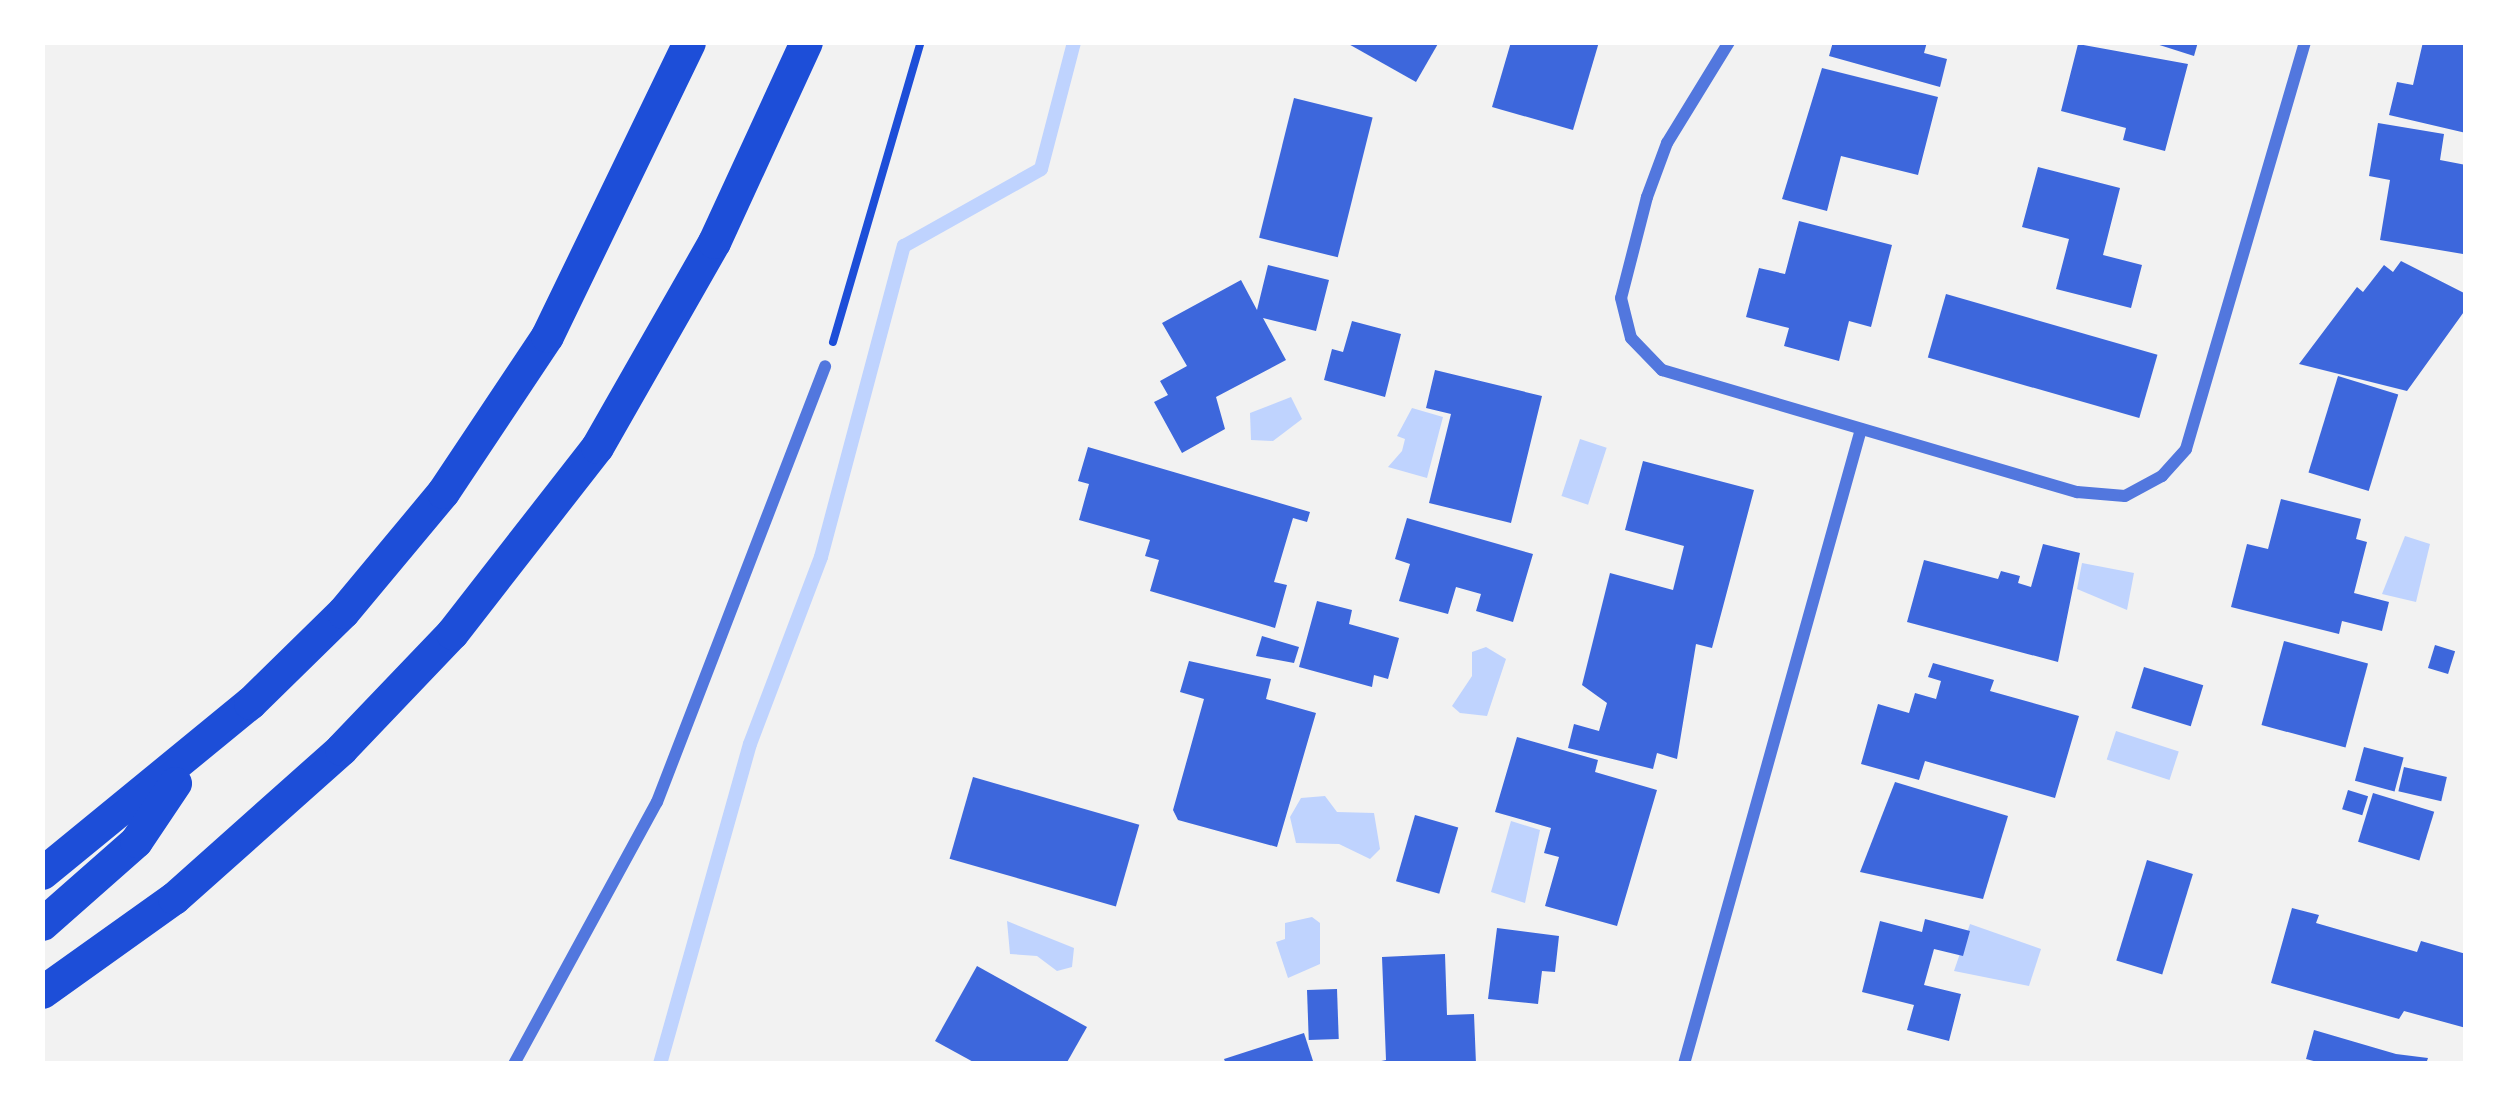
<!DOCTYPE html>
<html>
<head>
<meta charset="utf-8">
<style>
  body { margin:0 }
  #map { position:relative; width:2508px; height:1106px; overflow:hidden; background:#f2f2f2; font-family:"Archivo Narrow",sans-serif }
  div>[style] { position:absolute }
  .water>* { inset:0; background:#bfd3fe; transform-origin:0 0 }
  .stream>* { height:14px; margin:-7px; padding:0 7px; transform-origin:7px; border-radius:7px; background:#bfd3fe }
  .building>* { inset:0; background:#3d67dc; transform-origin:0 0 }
  .path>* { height:8px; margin:-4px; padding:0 4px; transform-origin:4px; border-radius:4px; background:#1d4ed8 }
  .minor>* { height:12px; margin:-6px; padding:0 6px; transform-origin:6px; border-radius:6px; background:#5277de }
  .trunk>* { height:33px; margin:-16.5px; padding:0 16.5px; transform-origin:16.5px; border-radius:16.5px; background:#1d4ed8 }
  span { translate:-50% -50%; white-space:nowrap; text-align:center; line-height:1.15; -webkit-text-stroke:10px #fff; paint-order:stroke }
  .frame { position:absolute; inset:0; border:45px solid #fff; pointer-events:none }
</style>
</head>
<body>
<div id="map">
  <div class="water">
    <i style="clip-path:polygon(1291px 397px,1302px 419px,1273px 441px,1251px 440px,1250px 413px)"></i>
    <i style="clip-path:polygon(1412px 408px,1443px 417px,1427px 478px,1388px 467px,1402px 451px,1405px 439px,1397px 436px)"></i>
    <i style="left:1580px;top:439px;width:28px;height:60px;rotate:18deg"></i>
    <i style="clip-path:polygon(2405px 536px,2430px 544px,2416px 602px,2382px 594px)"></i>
    <i style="clip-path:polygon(2082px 563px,2134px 573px,2127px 610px,2077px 589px)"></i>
    <i style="clip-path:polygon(1486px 647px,1506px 659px,1487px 716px,1460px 713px,1452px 706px,1472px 676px,1472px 652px)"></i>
    <i style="left:2116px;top:731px;width:66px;height:30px;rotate:18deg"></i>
    <i style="clip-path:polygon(1325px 796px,1337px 812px,1374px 813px,1380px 849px,1370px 859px,1339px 844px,1296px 843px,1290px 817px,1301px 798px)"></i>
    <i style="clip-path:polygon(1511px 821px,1540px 830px,1525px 903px,1491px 892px)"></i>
    <i style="clip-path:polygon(1312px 917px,1320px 923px,1320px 964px,1288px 978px,1276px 942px,1285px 939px,1285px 923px)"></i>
    <i style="clip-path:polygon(1007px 921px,1074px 948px,1072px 967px,1057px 971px,1037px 956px,1010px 954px)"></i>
    <i style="clip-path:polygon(1970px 924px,2041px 949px,2029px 986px,1954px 971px)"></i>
  </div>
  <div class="stream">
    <i style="left:660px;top:1064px;width:332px;rotate:-74.3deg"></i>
    <i style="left:750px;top:744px;width:200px;rotate:-69.2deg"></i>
    <i style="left:821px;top:557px;width:322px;rotate:-75.1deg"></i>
    <i style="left:904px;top:246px;width:157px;rotate:-29.3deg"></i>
    <i style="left:1041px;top:169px;width:131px;rotate:-75.4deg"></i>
  </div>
  <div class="building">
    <i style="clip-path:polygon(1345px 42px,1439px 42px,1416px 82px)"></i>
    <i style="clip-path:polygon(1511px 42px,1599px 42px,1573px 130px,1492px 107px)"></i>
    <i style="clip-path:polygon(1833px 42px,1927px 42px,1924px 53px,1947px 59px,1940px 87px,1829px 56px)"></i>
    <i style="clip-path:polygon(2150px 42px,2198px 42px,2194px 56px)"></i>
    <i style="clip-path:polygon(2423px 42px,2466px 42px,2466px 133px,2389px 115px,2397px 82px,2413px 85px)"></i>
    <i style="clip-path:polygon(2078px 44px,2188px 64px,2165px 151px,2123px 140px,2126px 128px,2061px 111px)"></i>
    <i style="clip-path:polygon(1822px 68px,1938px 97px,1918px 175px,1841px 156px,1827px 211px,1782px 199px)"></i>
    <i style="left:1294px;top:98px;width:81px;height:144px;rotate:14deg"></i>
    <i style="clip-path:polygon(2378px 123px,2444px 134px,2440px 160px,2466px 165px,2463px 254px,2380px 240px,2390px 180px,2369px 176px)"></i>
    <i style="clip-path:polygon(2038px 167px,2120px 188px,2103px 255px,2142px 265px,2131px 308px,2056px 289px,2069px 239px,2022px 227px)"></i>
    <i style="clip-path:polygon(1799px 221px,1892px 245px,1871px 327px,1849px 321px,1839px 361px,1784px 346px,1789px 328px,1746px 317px,1759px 268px,1785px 274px)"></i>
    <i style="clip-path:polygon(2401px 261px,2466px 294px,2466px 309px,2407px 391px,2299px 364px,2357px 287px,2363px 292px,2384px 265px,2393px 272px)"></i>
    <i style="clip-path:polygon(1268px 265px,1329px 280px,1316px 331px,1263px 318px,1286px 360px,1216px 397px,1225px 429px,1182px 453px,1154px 402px,1168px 395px,1160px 381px,1187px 366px,1162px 323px,1241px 280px,1257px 310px)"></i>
    <i style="left:1946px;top:294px;width:220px;height:66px;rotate:16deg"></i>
    <i style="clip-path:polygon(1352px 321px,1401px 334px,1385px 397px,1324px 380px,1332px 349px,1343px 352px)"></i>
    <i style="clip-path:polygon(1435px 370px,1542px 396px,1511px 523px,1429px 503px,1451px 414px,1426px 408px)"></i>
    <i style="left:2338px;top:376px;width:63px;height:101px;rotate:17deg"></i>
    <i style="clip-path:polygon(1088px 447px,1310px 512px,1307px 522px,1293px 518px,1274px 582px,1287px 585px,1275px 628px,1150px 591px,1159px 560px,1145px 556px,1150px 540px,1079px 520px,1089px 484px,1078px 481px)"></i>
    <i style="clip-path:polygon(1643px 461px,1754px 490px,1712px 648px,1696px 644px,1677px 759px,1657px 753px,1653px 769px,1568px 748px,1574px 724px,1599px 731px,1607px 703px,1582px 685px,1610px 573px,1673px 590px,1684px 546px,1625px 530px)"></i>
    <i style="clip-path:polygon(2281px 499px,2361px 519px,2356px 539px,2367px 542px,2354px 593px,2389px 602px,2382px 631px,2342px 621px,2339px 634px,2231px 607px,2247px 544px,2268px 549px)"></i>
    <i style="clip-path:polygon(1407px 518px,1533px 554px,1513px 622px,1476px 611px,1481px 594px,1456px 587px,1448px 614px,1399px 601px,1410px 564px,1395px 559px)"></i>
    <i style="clip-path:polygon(2043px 544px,2080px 553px,2058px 662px,1907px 622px,1924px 560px,1998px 579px,2001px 571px,2020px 576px,2018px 583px,2031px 587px)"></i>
    <i style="clip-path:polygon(1317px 601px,1352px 610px,1349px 624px,1399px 638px,1388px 679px,1374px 675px,1372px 687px,1299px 667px)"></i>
    <i style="clip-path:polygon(1262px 636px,1299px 647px,1294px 663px,1256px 656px)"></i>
    <i style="left:2284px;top:641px;width:87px;height:87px;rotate:15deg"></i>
    <i style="left:2435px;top:645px;width:21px;height:24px;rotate:17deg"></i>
    <i style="clip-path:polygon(1189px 661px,1271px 679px,1266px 699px,1316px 713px,1277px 847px,1178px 820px,1173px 810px,1204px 699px,1180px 692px)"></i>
    <i style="clip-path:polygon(1933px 663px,1994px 680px,1990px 691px,2079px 716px,2055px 798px,1925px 761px,1919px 780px,1861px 764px,1878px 704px,1909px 713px,1915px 693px,1936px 699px,1941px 681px,1928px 677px)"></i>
    <i style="left:2144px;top:667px;width:62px;height:43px;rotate:17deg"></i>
    <i style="clip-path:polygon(1517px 737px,1598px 760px,1595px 772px,1657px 790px,1617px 926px,1545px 906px,1559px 857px,1544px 853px,1551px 828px,1495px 812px)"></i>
    <i style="left:2364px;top:747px;width:41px;height:35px;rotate:15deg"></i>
    <i style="left:2404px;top:767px;width:44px;height:25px;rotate:13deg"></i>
    <i style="left:973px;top:777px;width:173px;height:85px;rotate:16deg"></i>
    <i style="clip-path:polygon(1895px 782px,2008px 816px,1983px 899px,1860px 872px)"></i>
    <i style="left:2348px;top:790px;width:21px;height:20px;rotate:17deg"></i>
    <i style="left:2373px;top:793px;width:64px;height:51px;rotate:17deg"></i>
    <i style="left:1415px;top:815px;width:45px;height:69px;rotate:16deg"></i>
    <i style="left:2147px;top:860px;width:48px;height:105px;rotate:17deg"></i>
    <i style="clip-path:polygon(2292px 908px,2319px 915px,2316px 923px,2417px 952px,2421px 941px,2466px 954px,2466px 1028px,2404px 1011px,2399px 1019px,2271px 983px)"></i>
    <i style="clip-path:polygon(1925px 919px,1970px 931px,1963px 956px,1934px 949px,1924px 985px,1961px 994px,1949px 1041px,1907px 1030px,1914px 1005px,1862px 992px,1880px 921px,1922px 932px)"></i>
    <i style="clip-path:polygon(1497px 928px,1559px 936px,1555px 972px,1542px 971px,1538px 1004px,1488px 999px)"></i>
    <i style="clip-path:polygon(1445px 954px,1447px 1015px,1474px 1014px,1476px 1064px,1367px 1064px,1386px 1060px,1382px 957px)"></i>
    <i style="clip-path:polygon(977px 966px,1087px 1027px,1066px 1064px,977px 1064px,935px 1041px)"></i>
    <i style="left:1337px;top:989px;width:50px;height:30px;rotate:88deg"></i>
    <i style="clip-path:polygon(2314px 1030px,2396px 1054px,2428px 1058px,2426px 1064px,2325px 1064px,2306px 1059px)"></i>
    <i style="clip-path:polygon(1304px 1033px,1314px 1064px,1226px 1064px,1224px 1059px)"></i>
  </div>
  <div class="path">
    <i style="left:833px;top:342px;width:313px;rotate:-73.7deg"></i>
  </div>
  <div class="minor">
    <i style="left:1729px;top:42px;width:119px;rotate:121.5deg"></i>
    <i style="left:1667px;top:143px;width:58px;rotate:110.3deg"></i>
    <i style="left:1647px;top:197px;width:104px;rotate:104.4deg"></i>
    <i style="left:1621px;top:298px;width:41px;rotate:76deg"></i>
    <i style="left:1631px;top:338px;width:45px;rotate:45.9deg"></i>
    <i style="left:1662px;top:370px;width:433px;rotate:16.4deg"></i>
    <i style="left:2077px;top:492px;width:48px;rotate:4.8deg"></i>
    <i style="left:2125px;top:496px;width:42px;rotate:-28.4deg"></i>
    <i style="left:2162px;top:476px;width:36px;rotate:-48deg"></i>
    <i style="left:2186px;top:449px;width:424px;rotate:-73.7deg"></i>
    <i style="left:514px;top:1064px;width:298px;rotate:-61.4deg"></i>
    <i style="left:657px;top:802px;width:467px;rotate:-68.9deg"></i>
    <i style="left:1684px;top:1064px;width:659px;rotate:-74.42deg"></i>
  </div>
  <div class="trunk">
    <i style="left:42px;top:873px;width:269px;rotate:-39.3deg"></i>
    <i style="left:250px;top:703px;width:130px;rotate:-44.4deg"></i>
    <i style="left:343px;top:612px;width:156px;rotate:-50.2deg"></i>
    <i style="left:443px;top:492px;width:187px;rotate:-56.3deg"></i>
    <i style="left:547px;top:336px;width:326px;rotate:-64.2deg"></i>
    <i style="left:42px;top:924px;width:125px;rotate:-41.4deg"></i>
    <i style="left:136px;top:841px;width:70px;rotate:-56.1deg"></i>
    <i style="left:42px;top:992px;width:162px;rotate:-35.5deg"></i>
    <i style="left:174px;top:898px;width:224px;rotate:-41.7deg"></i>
    <i style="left:341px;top:749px;width:161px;rotate:-46.3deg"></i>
    <i style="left:452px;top:633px;width:236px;rotate:-52.1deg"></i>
    <i style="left:597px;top:447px;width:236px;rotate:-60.3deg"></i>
    <i style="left:714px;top:242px;width:220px;rotate:-65.3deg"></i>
  </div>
  <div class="frame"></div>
</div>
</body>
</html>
